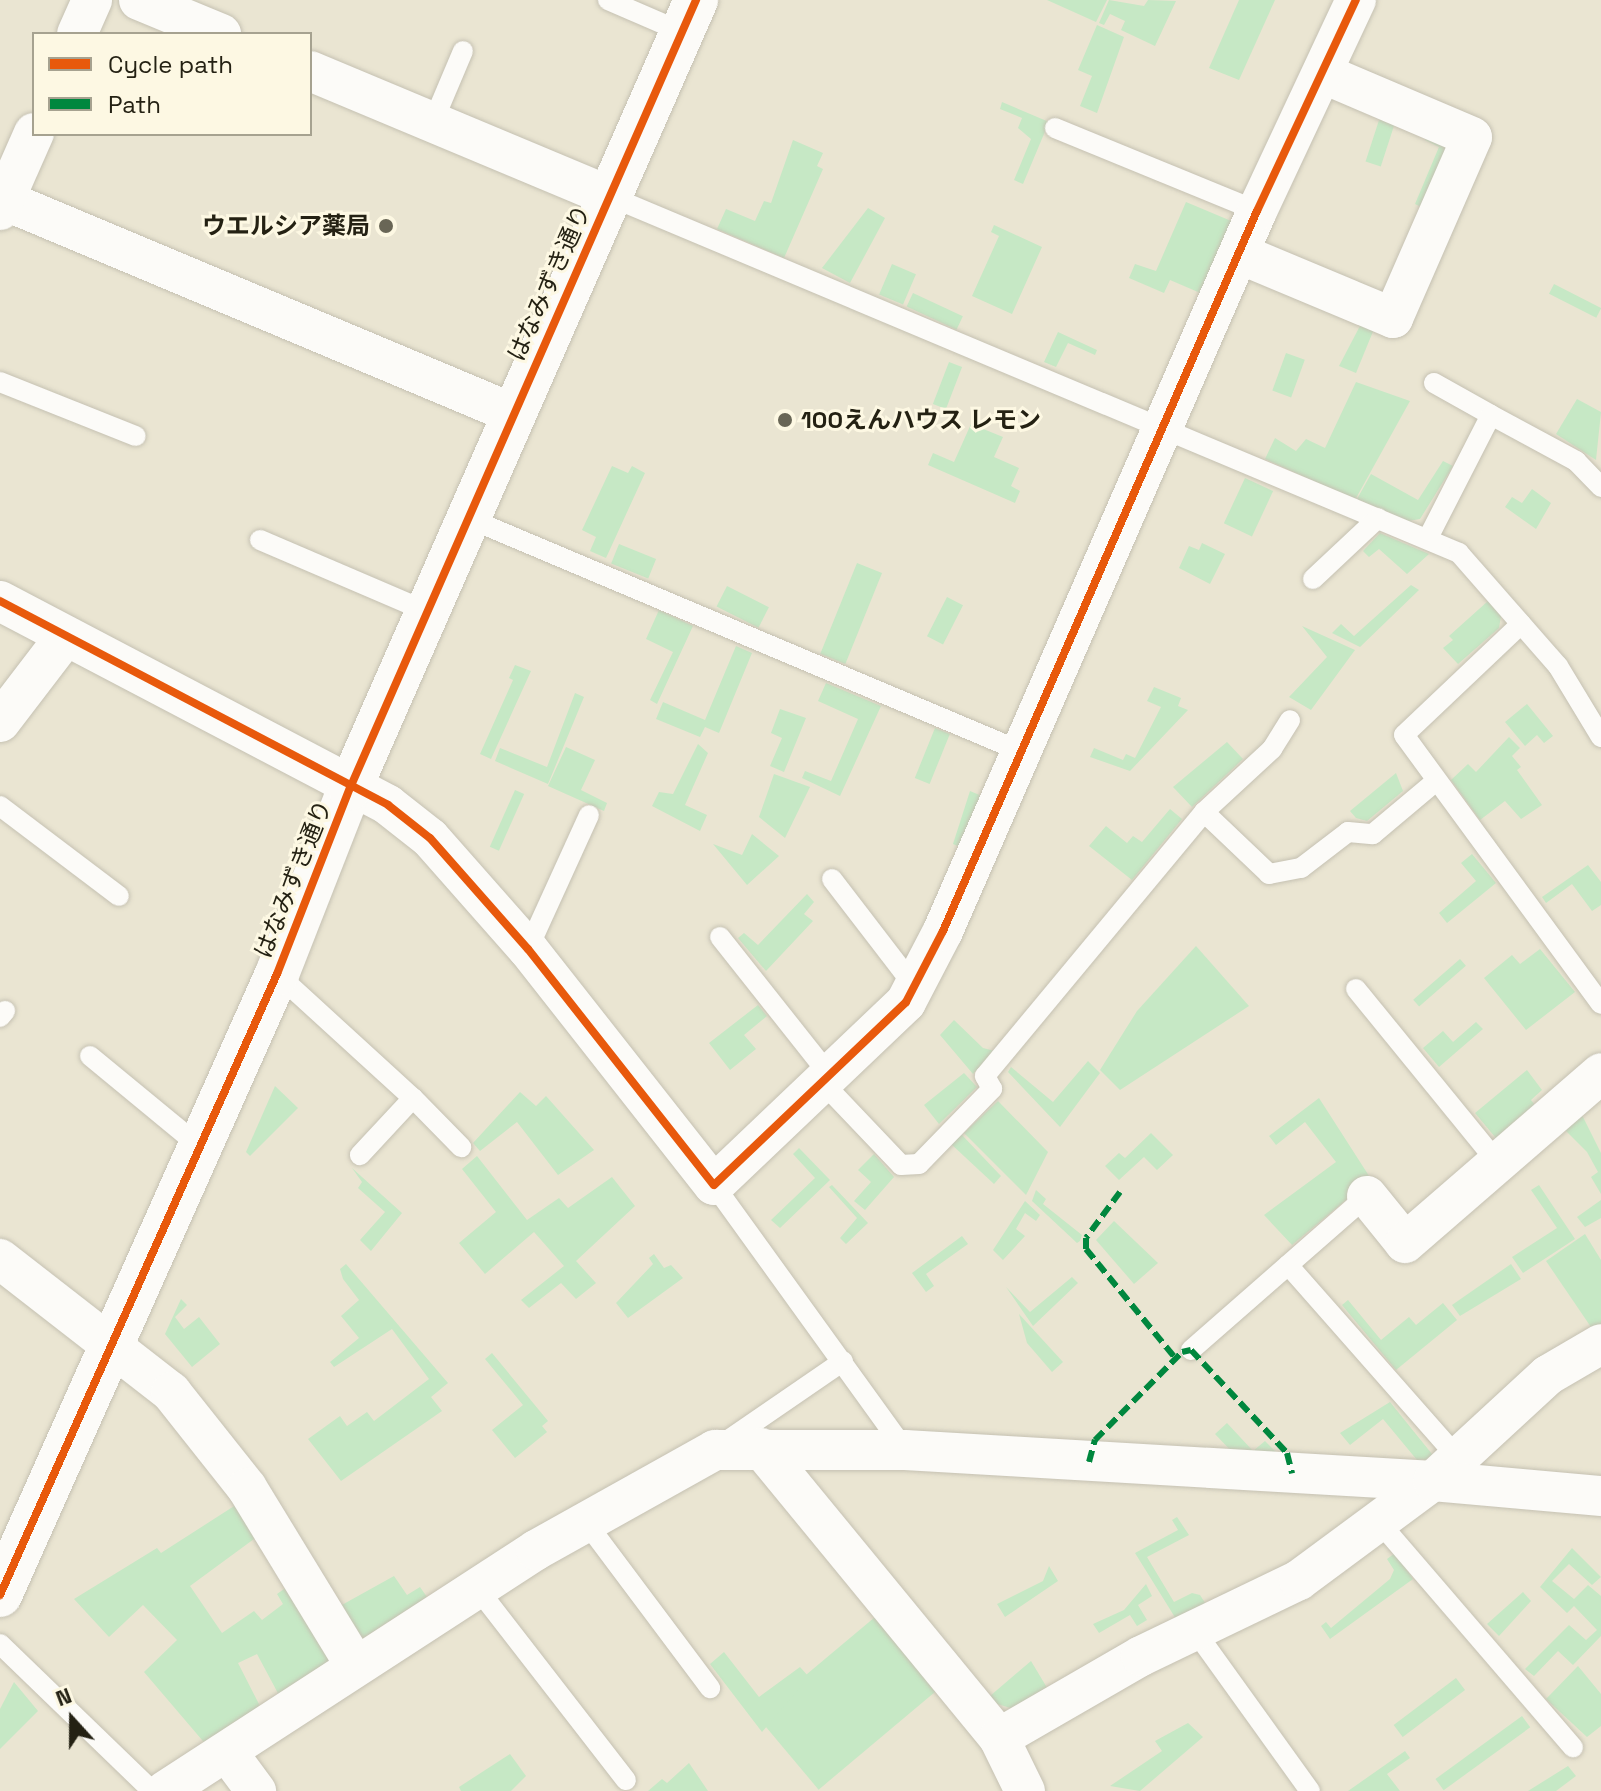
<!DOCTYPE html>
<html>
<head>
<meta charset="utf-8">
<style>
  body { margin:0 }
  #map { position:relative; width:1601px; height:1791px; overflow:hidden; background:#eae5d2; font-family:"Space Grotesk","Noto Sans JP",sans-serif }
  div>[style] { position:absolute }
  .green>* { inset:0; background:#c6e8c5; transform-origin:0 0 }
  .roads { filter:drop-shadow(0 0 2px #c5c1b2) drop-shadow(0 0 2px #c5c1b2) }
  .lane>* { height:20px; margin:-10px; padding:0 10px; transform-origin:10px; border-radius:10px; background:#fcfbf8 }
  .street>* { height:40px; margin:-20px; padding:0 20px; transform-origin:20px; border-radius:20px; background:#fcfbf8 }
  .secondary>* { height:44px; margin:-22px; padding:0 22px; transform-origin:22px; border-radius:22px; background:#fcfbf8 }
  .quiet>* { height:6px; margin-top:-3px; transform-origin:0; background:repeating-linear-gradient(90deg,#00873e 0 12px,transparent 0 18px) }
  .cycleway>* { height:8px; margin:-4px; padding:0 4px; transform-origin:4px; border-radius:4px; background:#e8590c }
  .dots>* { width:22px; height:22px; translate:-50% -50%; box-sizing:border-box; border:4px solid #fdf8e3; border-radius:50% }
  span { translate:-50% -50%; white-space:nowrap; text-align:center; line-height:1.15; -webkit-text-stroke:6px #fdf8e3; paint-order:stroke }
  .poi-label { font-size:24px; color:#242113; font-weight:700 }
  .right { translate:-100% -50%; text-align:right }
  .left { translate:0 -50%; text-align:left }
  .street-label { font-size:24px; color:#242113 }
  .legend { position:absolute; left:32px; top:32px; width:280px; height:104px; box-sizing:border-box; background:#fdf8e3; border:2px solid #a6a290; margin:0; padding:10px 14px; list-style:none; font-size:24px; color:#242113 }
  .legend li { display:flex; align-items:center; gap:16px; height:40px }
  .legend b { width:40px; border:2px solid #a6a290 }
  .north { position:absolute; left:32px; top:1679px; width:80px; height:80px; -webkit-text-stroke:6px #fdf8e3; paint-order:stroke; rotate:339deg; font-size:22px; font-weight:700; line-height:32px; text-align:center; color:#242113 }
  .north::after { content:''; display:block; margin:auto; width:28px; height:36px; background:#242113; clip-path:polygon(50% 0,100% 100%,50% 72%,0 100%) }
</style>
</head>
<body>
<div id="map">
  <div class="green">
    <i style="clip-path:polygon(1047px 0,1107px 0,1096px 22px)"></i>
    <i style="clip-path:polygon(1109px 0,1144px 6px,1148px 0,1176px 1px,1155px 46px,1121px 30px,1125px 21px,1110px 14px,1104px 25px,1099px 23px)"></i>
    <i style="clip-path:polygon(1239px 0,1275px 0,1239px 80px,1209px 68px)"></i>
    <i style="clip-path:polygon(1097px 25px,1124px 37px,1097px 113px,1080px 106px,1092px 76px,1078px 70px)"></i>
    <i style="clip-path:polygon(1002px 102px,1049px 122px,1023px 184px,1014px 180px,1031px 139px,1018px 128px,1022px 118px,1000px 109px)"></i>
    <i style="left:1381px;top:114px;width:16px;height:50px;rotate:18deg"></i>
    <i style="clip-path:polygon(1429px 129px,1455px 154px,1429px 211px,1415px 204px,1439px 147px,1425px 140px)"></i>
    <i style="clip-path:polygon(793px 140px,823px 153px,817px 166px,823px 169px,784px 258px,717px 229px,726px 209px,755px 221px,764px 201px,771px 203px)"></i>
    <i style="clip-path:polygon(1186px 202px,1236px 223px,1205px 295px,1170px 280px,1164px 293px,1129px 278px,1135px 264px,1156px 271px)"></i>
    <i style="clip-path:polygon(868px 208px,885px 218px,850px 283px,822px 268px)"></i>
    <i style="clip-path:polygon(994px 225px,1042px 247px,1012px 314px,972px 296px,999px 236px,991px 232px)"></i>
    <i style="left:892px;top:264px;width:26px;height:33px;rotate:23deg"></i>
    <i style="left:1554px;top:284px;width:53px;height:11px;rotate:27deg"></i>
    <i style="left:913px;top:293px;width:55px;height:15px;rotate:25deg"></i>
    <i style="clip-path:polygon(1361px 324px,1374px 329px,1356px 373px,1339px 366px)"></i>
    <i style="clip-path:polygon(1058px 332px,1097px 350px,1095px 355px,1068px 343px,1056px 367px,1044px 362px)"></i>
    <i style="left:1286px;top:353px;width:20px;height:40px;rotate:20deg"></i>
    <i style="left:949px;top:362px;width:14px;height:45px;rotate:21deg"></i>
    <i style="clip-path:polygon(1356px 382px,1410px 401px,1355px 500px,1265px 459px,1275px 438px,1296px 451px,1306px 439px,1325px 448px)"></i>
    <i style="clip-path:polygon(1577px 399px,1601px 412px,1596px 460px,1556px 434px)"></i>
    <i style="clip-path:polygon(971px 424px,1003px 437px,994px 457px,1019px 468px,1011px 486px,1020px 491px,1015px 503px,928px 465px,933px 453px,954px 462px)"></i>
    <i style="clip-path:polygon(1443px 461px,1453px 466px,1420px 519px,1408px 521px,1357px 499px,1371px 474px,1418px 500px)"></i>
    <i style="clip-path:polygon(612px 466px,628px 473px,632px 466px,645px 473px,606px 558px,590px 551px,596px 537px,582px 530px)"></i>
    <i style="left:1245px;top:478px;width:31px;height:50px;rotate:25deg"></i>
    <i style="clip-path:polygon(1532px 489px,1551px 503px,1536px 529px,1505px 507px,1512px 497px,1522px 503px)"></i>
    <i style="clip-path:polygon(1380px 533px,1429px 554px,1407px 574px,1379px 549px,1369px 557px,1363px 551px)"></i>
    <i style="clip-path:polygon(1202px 543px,1225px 554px,1210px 584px,1179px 568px,1189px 546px,1199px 550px)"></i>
    <i style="left:619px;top:544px;width:40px;height:21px;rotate:22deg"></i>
    <i style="left:857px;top:563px;width:27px;height:98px;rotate:22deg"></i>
    <i style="clip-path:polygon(1411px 585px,1419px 590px,1360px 647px,1332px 633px,1341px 624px,1354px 636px)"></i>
    <i style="left:727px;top:586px;width:47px;height:23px;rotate:27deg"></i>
    <i style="left:947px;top:597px;width:18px;height:44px;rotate:27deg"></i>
    <i style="clip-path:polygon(1488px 601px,1501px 616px,1499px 628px,1458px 664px,1443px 648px,1453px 640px,1449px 636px)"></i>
    <i style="clip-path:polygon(659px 610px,693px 626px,657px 704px,650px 700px,673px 652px,646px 639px)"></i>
    <i style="clip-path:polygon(1302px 626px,1355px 650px,1311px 710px,1289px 697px,1327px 657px)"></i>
    <i style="clip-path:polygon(736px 646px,752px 653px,719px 733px,705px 727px,700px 737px,656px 719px,663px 702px,705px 720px)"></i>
    <i style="clip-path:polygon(515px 665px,531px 671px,491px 759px,480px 754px,513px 680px,509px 678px)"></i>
    <i style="clip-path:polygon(826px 683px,881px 706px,840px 796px,802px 778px,805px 771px,831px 781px,858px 719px,818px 701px)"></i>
    <i style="clip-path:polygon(1154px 687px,1181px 698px,1178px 706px,1188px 710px,1130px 771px,1090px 757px,1094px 748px,1123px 760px,1126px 754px,1135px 758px,1161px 707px,1147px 701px)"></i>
    <i style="clip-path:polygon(575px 693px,584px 697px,548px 784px,495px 761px,500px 748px,547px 767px)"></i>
    <i style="clip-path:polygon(1527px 704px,1553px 736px,1544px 743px,1537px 735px,1525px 746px,1505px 722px)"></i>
    <i style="clip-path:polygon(780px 709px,806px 718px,784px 772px,770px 766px,782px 738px,771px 733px)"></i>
    <i style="left:935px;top:728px;width:16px;height:54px;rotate:22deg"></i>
    <i style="clip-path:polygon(1509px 737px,1520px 748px,1512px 756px,1521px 767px,1517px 770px,1542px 805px,1521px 819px,1505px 801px,1480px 820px,1451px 780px,1468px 764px,1476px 772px)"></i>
    <i style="clip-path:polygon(1227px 742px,1243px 759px,1192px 807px,1173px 787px)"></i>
    <i style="clip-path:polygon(698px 744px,708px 753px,685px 805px,707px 815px,700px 831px,652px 806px,659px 792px,673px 794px)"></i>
    <i style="clip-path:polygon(566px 747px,595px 760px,581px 790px,607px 803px,604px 811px,548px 786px)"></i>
    <i style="clip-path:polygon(1396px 773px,1403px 791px,1367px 821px,1356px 818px,1350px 811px)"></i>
    <i style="clip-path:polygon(774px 774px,810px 787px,785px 838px,759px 817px)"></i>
    <i style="left:515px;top:790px;width:10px;height:62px;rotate:24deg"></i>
    <i style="clip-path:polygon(970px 791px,989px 799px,967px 850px,953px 844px)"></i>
    <i style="clip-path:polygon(1170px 809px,1182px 819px,1132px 880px,1089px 846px,1106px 826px,1127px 843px,1133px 836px,1142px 842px)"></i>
    <i style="clip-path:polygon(752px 834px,779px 856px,747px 885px,713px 844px,742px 855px)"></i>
    <i style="clip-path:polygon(1472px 854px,1496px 883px,1447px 923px,1439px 913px,1476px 881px,1461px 863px)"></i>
    <i style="clip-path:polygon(1588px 865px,1601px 882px,1601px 905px,1592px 911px,1572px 884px,1546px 903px,1542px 897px)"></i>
    <i style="clip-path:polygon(807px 894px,814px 902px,804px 914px,813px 921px,766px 971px,738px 938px,744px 933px,758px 945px)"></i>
    <i style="clip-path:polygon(1196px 946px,1249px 1006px,1120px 1090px,1100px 1070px,1137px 1011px)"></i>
    <i style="clip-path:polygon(1540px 949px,1575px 992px,1526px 1030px,1484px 978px,1512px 955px,1520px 964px)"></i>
    <i style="left:1460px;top:959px;width:9px;height:62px;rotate:49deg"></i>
    <i style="clip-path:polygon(758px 1005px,767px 1016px,744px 1035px,756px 1049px,730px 1070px,709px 1043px)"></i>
    <i style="clip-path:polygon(954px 1020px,983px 1048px,995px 1051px,973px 1074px,940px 1035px)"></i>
    <i style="clip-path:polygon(1476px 1022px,1483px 1029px,1439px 1067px,1423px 1048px,1443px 1031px,1453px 1042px)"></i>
    <i style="clip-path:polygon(1088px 1061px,1100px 1073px,1060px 1127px,1008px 1072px,1011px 1067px,1053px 1102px)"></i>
    <i style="clip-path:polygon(1527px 1070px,1542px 1090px,1531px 1100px,1539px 1110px,1500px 1143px,1475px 1113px)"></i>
    <i style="clip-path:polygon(964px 1073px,977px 1087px,939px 1124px,924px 1105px)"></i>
    <i style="clip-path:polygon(275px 1086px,298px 1108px,250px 1156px,246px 1152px)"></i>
    <i style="clip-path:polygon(520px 1092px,536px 1106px,546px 1096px,594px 1150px,558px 1175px,517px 1122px,480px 1151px,473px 1143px)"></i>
    <i style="clip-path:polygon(1319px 1098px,1371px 1179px,1292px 1245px,1264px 1215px,1336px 1162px,1305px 1122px,1276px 1145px,1269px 1136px)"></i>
    <i style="clip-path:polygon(998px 1101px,1048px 1152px,1026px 1195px,964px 1133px)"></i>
    <i style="clip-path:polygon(1580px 1111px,1601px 1153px,1601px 1194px,1591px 1177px,1598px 1172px,1587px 1152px,1561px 1126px)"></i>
    <i style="clip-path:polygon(1151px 1133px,1173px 1155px,1157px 1170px,1144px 1157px,1119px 1180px,1105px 1166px,1119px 1153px,1125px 1158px)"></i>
    <i style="clip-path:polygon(961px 1134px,1001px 1176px,994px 1184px,951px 1144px)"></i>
    <i style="clip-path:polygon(799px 1148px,830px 1180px,780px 1228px,771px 1220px,815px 1178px,793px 1154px)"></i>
    <i style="clip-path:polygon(874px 1154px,894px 1177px,865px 1210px,854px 1201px,871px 1182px,858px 1170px)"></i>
    <i style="clip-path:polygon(477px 1156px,527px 1220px,559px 1198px,568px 1208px,612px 1177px,635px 1206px,576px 1261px,596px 1283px,576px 1299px,561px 1283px,529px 1308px,521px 1300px,564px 1266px,534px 1232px,485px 1274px,459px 1243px,496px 1212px,462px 1169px)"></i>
    <i style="clip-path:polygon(352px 1168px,402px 1213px,371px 1251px,360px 1240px,385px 1212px,358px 1188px,362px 1182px)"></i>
    <i style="clip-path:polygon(832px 1185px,868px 1223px,846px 1244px,840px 1238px,857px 1218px,829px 1187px)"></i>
    <i style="clip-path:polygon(1539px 1185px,1575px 1239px,1523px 1273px,1512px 1257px,1557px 1228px,1531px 1190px)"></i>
    <i style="clip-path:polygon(1036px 1190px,1046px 1199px,1043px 1204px,1082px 1235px,1080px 1241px,1077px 1243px,1032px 1201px)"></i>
    <i style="clip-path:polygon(1601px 1200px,1601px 1218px,1585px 1227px,1577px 1217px)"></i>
    <i style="clip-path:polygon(1025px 1201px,1040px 1215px,1036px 1221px,1025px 1213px,1016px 1229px,1025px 1236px,1003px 1260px,993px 1250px)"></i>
    <i style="clip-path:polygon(1114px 1221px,1158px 1263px,1134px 1284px,1096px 1240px)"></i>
    <i style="clip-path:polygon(1585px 1234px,1601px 1260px,1601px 1328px,1593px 1330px,1546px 1261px)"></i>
    <i style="clip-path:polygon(962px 1236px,968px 1244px,926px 1274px,934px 1286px,926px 1292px,912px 1273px)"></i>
    <i style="clip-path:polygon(654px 1254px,664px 1268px,671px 1265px,683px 1278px,628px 1318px,616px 1303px,653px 1264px,649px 1258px)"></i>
    <i style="clip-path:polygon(346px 1264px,448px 1383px,431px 1397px,442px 1411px,341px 1481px,308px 1439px,340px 1416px,347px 1426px,367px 1412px,374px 1421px,429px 1379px,392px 1329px,334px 1367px,330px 1362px,359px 1338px,341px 1316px,359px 1300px,343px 1279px,340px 1269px)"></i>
    <i style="clip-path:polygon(1511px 1264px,1521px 1279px,1460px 1316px,1452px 1305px)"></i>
    <i style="clip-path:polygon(1072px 1277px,1078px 1283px,1033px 1326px,1006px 1287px,1030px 1312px)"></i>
    <i style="clip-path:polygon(181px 1299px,187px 1305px,175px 1317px,184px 1329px,199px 1317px,220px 1344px,192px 1367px,165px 1334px)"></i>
    <i style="clip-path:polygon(1348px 1300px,1381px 1340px,1409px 1317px,1416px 1325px,1443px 1303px,1457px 1320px,1396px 1370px,1342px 1305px)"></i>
    <i style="clip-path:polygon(1019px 1314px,1063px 1362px,1052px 1372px,1027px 1343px)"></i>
    <i style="clip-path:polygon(492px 1353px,548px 1421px,542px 1426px,547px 1432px,515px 1458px,492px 1430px,523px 1405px,485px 1359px)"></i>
    <i style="clip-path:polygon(1390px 1402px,1436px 1459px,1417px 1460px,1383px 1419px,1350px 1445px,1340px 1433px)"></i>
    <i style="clip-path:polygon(1227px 1423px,1253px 1451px,1265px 1441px,1281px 1457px,1233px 1453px,1215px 1434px)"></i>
    <i style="clip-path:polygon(242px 1501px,262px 1533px,190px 1586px,222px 1633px,254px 1611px,262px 1620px,283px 1604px,277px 1594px,291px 1584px,339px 1658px,280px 1697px,257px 1654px,238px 1663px,262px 1710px,208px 1747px,144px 1672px,177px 1640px,143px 1605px,109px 1637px,74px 1599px,157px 1548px,161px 1553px)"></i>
    <i style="clip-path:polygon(1177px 1517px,1189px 1535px,1147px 1557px,1174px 1602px,1192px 1593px,1200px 1595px,1211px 1612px,1181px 1627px,1135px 1553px,1178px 1530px,1172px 1520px)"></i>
    <i style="clip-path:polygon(1572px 1548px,1601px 1577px,1592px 1585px,1569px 1564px,1552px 1581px,1574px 1599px,1588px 1585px,1601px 1596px,1601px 1636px,1573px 1665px,1558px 1651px,1534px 1676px,1525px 1669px,1569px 1625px,1586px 1640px,1597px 1630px,1574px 1606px,1567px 1613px,1540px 1587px)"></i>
    <i style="clip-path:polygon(1395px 1553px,1413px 1579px,1330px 1639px,1321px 1626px,1326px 1622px,1331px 1628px,1390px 1579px,1394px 1570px,1387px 1559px)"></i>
    <i style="clip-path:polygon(1049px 1566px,1058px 1581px,1005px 1617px,997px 1604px,1043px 1581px)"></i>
    <i style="clip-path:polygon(394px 1576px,407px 1595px,420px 1587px,427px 1597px,362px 1639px,340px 1606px)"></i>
    <i style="clip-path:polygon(1146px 1584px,1152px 1596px,1138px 1605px,1147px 1620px,1137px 1626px,1130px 1615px,1099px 1633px,1093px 1624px,1124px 1610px)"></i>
    <i style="clip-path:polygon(1523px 1592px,1531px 1601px,1499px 1636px,1487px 1624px)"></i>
    <i style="left:881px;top:1612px;width:96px;height:162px;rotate:50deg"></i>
    <i style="clip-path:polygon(724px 1652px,759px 1697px,800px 1667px,809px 1677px,762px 1732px,710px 1664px)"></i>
    <i style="clip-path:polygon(1031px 1661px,1052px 1696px,1017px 1710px,994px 1703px,990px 1696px)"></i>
    <i style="clip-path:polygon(1578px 1666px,1601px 1694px,1601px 1726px,1587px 1737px,1546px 1699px)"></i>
    <i style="left:1456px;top:1678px;width:15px;height:78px;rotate:53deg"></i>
    <i style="clip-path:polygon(14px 1682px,38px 1711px,0 1749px,0 1709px)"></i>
    <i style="left:1522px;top:1716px;width:14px;height:107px;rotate:54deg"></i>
    <i style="clip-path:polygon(1188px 1723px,1203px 1737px,1140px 1791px,1110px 1786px,1162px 1751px,1155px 1741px)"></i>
    <i style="clip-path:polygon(1405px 1751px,1410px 1758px,1387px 1774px,1400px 1791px,1348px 1791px)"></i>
    <i style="clip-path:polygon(510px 1754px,526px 1776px,511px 1791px,461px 1791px,459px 1787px)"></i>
    <i style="clip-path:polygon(689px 1763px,708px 1791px,648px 1791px,662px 1779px,667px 1783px)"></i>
    <i style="clip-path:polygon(1568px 1766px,1576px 1776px,1556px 1791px,1528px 1791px)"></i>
  </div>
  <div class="roads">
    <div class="lane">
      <i style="left:608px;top:0;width:81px;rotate:23.4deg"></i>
      <i style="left:433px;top:122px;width:77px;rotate:-67.1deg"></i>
      <i style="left:1055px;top:128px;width:218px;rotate:22.3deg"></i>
      <i style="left:609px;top:196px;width:922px;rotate:22.78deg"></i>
      <i style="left:1459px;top:553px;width:150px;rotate:48.8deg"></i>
      <i style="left:1558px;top:666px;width:83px;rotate:58.8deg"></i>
      <i style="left:0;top:382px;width:146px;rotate:21.7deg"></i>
      <i style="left:1434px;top:383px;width:65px;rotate:29.3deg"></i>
      <i style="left:468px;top:518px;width:599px;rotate:22.88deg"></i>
      <i style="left:1428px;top:538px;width:138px;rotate:-62.9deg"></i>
      <i style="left:1491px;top:415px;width:97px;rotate:28.4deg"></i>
      <i style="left:1576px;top:461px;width:36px;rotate:46deg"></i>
      <i style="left:260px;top:540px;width:183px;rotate:23.2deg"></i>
      <i style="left:1313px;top:579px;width:89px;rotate:-43.2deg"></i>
      <i style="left:1521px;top:624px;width:161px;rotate:136.5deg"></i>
      <i style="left:1404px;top:735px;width:333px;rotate:53.8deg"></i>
      <i style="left:0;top:806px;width:149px;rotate:37.1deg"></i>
      <i style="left:1204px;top:812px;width:90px;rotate:43.6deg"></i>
      <i style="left:1269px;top:874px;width:33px;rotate:-11deg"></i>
      <i style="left:1301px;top:868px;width:59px;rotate:-37.5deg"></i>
      <i style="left:1348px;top:832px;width:25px;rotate:5deg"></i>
      <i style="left:1373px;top:834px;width:81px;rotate:-40deg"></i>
      <i style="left:832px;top:879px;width:135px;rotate:52.5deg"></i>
      <i style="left:720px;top:937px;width:179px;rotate:51.6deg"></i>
      <i style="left:528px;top:949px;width:147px;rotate:-65.5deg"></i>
      <i style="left:277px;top:974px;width:184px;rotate:42.4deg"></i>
      <i style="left:413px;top:1098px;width:78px;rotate:132.9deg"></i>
      <i style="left:1356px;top:989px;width:225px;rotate:50.8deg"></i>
      <i style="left:0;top:1017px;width:8px;rotate:-50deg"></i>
      <i style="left:90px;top:1056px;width:141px;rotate:39.5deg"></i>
      <i style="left:823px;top:1083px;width:113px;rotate:46.4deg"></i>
      <i style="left:901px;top:1165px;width:18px;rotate:-3deg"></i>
      <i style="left:919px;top:1164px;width:105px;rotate:-45.8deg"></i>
      <i style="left:992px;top:1089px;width:15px;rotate:-118deg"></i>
      <i style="left:985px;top:1076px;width:343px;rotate:-50.3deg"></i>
      <i style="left:1204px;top:812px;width:93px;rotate:-42.8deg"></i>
      <i style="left:1272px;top:749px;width:34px;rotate:-58deg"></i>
      <i style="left:413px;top:1098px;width:69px;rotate:45.6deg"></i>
      <i style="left:714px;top:1185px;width:327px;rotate:54.2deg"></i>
      <i style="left:1288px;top:1265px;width:257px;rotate:48.6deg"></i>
      <i style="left:1191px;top:1350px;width:234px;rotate:-41.2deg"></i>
      <i style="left:721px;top:1445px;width:148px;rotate:-34.5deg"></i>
      <i style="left:585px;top:1521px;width:209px;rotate:53.2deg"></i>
      <i style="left:1380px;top:1523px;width:296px;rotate:49.3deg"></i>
      <i style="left:477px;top:1588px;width:243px;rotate:52.2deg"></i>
      <i style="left:1195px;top:1631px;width:197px;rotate:54.3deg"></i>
      <i style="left:0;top:1644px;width:211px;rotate:44deg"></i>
    </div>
    <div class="street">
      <i style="left:139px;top:0;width:89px;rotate:22.5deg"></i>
      <i style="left:77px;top:34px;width:37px;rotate:-66deg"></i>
      <i style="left:310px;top:71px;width:324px;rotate:22.7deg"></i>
      <i style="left:4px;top:200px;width:553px;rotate:22.76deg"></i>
      <i style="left:0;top:210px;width:84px;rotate:-66.2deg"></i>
      <i style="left:1240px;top:254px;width:166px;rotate:22.7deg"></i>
      <i style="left:1393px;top:318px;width:197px;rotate:-66.4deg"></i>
      <i style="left:1472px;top:137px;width:161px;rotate:-156.9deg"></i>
      <i style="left:0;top:601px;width:438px;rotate:27.7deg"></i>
      <i style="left:388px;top:805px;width:53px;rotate:38.2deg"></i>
      <i style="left:430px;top:838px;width:148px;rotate:48.6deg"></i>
      <i style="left:528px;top:949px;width:300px;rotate:51.8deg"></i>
      <i style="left:714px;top:1185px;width:265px;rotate:-43.6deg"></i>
      <i style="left:906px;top:1002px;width:80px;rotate:-62.5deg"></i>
      <i style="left:943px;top:931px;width:785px;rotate:-66.44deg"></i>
      <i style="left:1257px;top:211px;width:233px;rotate:-64.9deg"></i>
      <i style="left:0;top:722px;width:107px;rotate:-52.6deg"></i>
      <i style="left:1367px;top:1196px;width:60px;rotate:51deg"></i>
      <i style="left:1405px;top:1243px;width:259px;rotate:-40.9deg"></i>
      <i style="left:0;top:1259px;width:217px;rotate:37.9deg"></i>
      <i style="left:171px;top:1392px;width:122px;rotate:51.6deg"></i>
      <i style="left:247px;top:1488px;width:207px;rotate:58.6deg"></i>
      <i style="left:761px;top:1448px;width:375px;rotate:50.6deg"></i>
      <i style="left:999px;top:1738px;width:59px;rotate:63.9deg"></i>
      <i style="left:999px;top:1738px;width:164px;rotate:-30deg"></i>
      <i style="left:1141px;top:1656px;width:175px;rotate:-25.7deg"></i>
      <i style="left:1299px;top:1580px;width:167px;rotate:-36.5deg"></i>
      <i style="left:1433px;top:1481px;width:156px;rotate:-42.7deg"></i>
      <i style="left:1548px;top:1375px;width:61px;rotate:-30.3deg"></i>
      <i style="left:227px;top:1752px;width:49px;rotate:53.4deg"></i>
      <i style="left:165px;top:1791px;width:442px;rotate:-33deg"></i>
      <i style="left:536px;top:1550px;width:205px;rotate:-29.2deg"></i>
      <i style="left:715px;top:1450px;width:190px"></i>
      <i style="left:905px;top:1450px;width:529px;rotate:3.36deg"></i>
      <i style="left:1433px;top:1481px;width:169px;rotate:5.1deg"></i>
    </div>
    <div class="secondary">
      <i style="left:0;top:1595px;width:680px;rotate:-65.96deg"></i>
      <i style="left:277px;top:974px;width:200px;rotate:-68.6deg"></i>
      <i style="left:350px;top:788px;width:861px;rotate:-66.29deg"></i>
    </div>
  </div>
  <div class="quiet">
    <i style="left:1120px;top:1192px;width:57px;rotate:126.5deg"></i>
    <i style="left:1086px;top:1238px;width:11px;rotate:90deg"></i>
    <i style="left:1086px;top:1249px;width:142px;rotate:50.7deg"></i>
    <i style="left:1089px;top:1462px;width:23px;rotate:-75deg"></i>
    <i style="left:1095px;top:1440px;width:124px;rotate:-45.3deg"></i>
    <i style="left:1182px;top:1352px;width:9px;rotate:-13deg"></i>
    <i style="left:1191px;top:1350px;width:141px;rotate:47deg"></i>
    <i style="left:1287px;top:1453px;width:21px;rotate:76deg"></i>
  </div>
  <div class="cycleway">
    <i style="left:0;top:601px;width:438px;rotate:27.7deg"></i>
    <i style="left:388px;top:805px;width:53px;rotate:38.2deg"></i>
    <i style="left:430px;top:838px;width:148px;rotate:48.6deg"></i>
    <i style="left:528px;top:949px;width:300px;rotate:51.8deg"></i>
    <i style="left:714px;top:1185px;width:265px;rotate:-43.6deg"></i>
    <i style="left:906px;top:1002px;width:80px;rotate:-62.5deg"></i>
    <i style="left:943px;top:931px;width:785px;rotate:-66.44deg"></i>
    <i style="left:1257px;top:211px;width:233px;rotate:-64.9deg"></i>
    <i style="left:0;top:1595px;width:680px;rotate:-65.96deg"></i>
    <i style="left:277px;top:974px;width:200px;rotate:-68.6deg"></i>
    <i style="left:350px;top:788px;width:861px;rotate:-66.29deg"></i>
  </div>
  <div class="dots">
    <i style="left:386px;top:226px;background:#696656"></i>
    <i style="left:785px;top:420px;background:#696656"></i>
  </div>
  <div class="poi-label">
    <span class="right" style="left:370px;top:226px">ウエルシア薬局</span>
    <span class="left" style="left:801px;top:420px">100えんハウス レモン</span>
  </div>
  <div class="street-label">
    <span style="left:549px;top:283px;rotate:-66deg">はなみずき通り</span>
    <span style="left:293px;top:879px;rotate:-68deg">はなみずき通り</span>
  </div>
  <ul class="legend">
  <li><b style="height:10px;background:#e8590c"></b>Cycle path</li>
  <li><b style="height:10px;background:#00873e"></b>Path</li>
  </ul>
  <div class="north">N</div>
</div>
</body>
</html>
